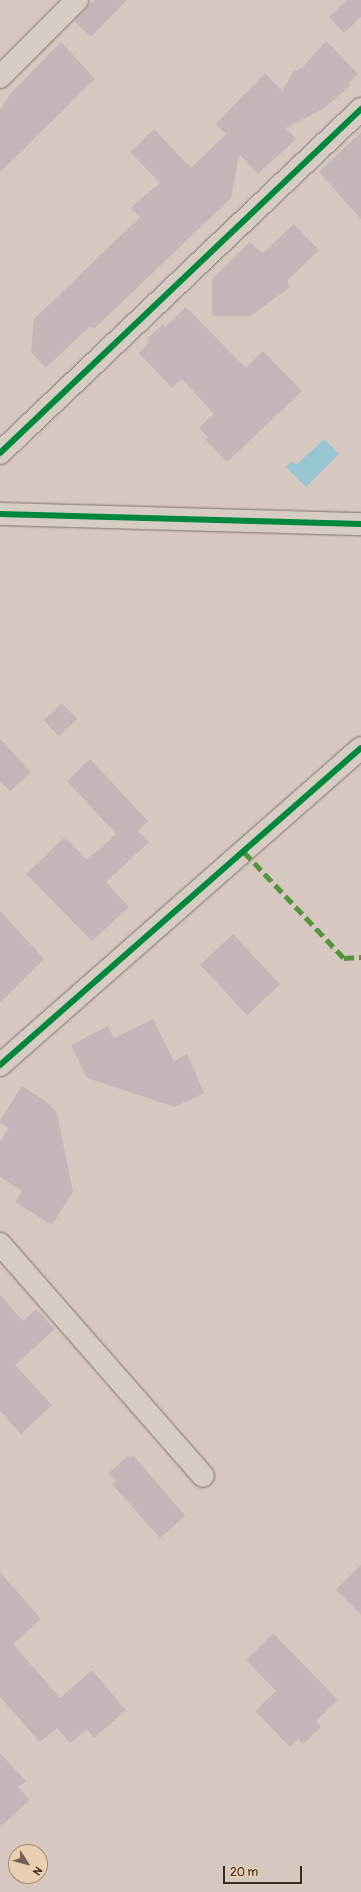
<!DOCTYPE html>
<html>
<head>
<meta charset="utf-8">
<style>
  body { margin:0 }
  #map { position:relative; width:361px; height:1892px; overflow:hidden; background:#d7c7c1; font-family:Pangolin,sans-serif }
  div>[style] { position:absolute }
  .water>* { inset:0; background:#97c6d3 }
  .building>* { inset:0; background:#c4b5b9; transform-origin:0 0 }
  .roads { filter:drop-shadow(0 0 1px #7c726c) drop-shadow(0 0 1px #7c726c) }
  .street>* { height:22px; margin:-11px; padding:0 11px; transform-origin:11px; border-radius:11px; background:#d6ccc3 }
  .quiet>* { height:5px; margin-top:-2.5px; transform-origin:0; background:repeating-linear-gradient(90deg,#51953d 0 10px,transparent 0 15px) }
  .cycleway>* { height:6px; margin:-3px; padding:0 3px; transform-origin:3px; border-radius:3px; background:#00873e }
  span { translate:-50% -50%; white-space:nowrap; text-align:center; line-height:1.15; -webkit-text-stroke:3px #e9cfb0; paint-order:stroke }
  .north { position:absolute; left:8px; top:1844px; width:40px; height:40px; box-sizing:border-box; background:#e9cfb0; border:1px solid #a38d76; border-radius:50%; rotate:126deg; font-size:11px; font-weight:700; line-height:16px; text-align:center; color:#3b2a1e }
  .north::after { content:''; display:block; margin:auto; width:14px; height:18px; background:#726157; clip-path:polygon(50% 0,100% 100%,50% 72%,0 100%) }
  .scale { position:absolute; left:223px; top:1866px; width:79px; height:18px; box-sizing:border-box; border:2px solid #3b2a1e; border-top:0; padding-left:5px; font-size:12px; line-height:14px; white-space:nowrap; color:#3b2a1e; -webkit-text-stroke:3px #e9cfb0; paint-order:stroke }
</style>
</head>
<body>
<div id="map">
  <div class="water">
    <i style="clip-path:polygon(324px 439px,339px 454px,306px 487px,286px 467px,292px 461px,296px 465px)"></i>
  </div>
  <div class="building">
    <i style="clip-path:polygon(94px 0,127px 0,91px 37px,74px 21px)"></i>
    <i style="clip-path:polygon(346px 0,361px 0,361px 17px,344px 33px,329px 17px)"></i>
    <i style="clip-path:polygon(326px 41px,358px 74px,349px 82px,350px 86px,323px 109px,286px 128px,296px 139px,258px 174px,239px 154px,231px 198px,95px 328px,89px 327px,46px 368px,31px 352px,34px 319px,140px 217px,130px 208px,160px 183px,130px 152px,154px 129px,191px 168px,226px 134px,216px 124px,265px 73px,282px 91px,293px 72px,302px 68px)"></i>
    <i style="clip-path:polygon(61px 42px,95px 79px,0 172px,0 110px,10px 94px)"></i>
    <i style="clip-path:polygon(361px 132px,361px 219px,319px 172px)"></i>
    <i style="clip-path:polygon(294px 224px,319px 250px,288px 280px,289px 288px,250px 316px,212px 316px,212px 279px,250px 242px,263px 253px)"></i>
    <i style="clip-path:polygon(186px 307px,246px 368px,263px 351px,302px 391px,227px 462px,205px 439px,208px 437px,199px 428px,214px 414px,182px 379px,172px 388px,139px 353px,149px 343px,147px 339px,163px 324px,165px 327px)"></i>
    <i style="left:62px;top:703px;width:22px;height:25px;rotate:47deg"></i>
    <i style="clip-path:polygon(0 739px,31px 772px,10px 791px,0 781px)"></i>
    <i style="clip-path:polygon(90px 759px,148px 821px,138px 831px,149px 842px,106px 882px,129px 907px,92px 941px,26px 874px,65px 837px,87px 860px,116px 834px,67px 781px)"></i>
    <i style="clip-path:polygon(0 911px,44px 959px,0 1003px)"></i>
    <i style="left:233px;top:934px;width:69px;height:45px;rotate:47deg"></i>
    <i style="clip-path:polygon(153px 1019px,174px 1061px,187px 1054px,204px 1093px,175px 1107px,87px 1078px,71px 1045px,108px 1026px,114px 1038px)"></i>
    <i style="clip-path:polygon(22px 1086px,48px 1103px,57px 1113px,73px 1192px,52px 1225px,15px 1202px,22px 1191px,0 1177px,0 1142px,9px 1128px,0 1123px,0 1120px)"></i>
    <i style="clip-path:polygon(0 1295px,23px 1321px,36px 1309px,55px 1329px,15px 1365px,52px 1405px,21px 1434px,0 1411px)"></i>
    <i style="clip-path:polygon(133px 1455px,185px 1516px,160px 1538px,112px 1484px,116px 1481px,109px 1473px,128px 1456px,129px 1458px)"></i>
    <i style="clip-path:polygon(361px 1565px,361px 1615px,336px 1590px)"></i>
    <i style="clip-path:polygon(0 1572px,41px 1619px,13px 1644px,60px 1698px,92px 1670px,126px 1710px,94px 1738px,87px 1729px,70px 1743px,57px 1728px,40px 1742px,0 1697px)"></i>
    <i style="clip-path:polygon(273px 1633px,338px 1700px,316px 1721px,321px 1727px,303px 1744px,298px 1739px,290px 1747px,255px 1711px,276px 1691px,246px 1660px)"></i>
    <i style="clip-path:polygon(0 1753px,26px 1781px,18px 1787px,30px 1800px,0 1827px)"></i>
  </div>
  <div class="roads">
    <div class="street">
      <i style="left:0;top:77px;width:109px;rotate:-45deg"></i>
      <i style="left:0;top:453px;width:499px;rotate:-43.6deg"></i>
      <i style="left:0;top:514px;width:361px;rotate:1.6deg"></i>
      <i style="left:0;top:1065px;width:480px;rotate:-41.3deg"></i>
      <i style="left:0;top:1244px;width:308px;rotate:48.8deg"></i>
    </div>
  </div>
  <div class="quiet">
    <i style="left:244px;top:852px;width:146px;rotate:46.7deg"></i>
    <i style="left:344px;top:958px;width:17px;rotate:-3deg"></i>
  </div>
  <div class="cycleway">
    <i style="left:0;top:453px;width:499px;rotate:-43.6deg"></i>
    <i style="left:0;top:514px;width:361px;rotate:1.6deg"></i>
    <i style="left:0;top:1065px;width:480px;rotate:-41.3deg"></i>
  </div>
  <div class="north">N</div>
  <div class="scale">20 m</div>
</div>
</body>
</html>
